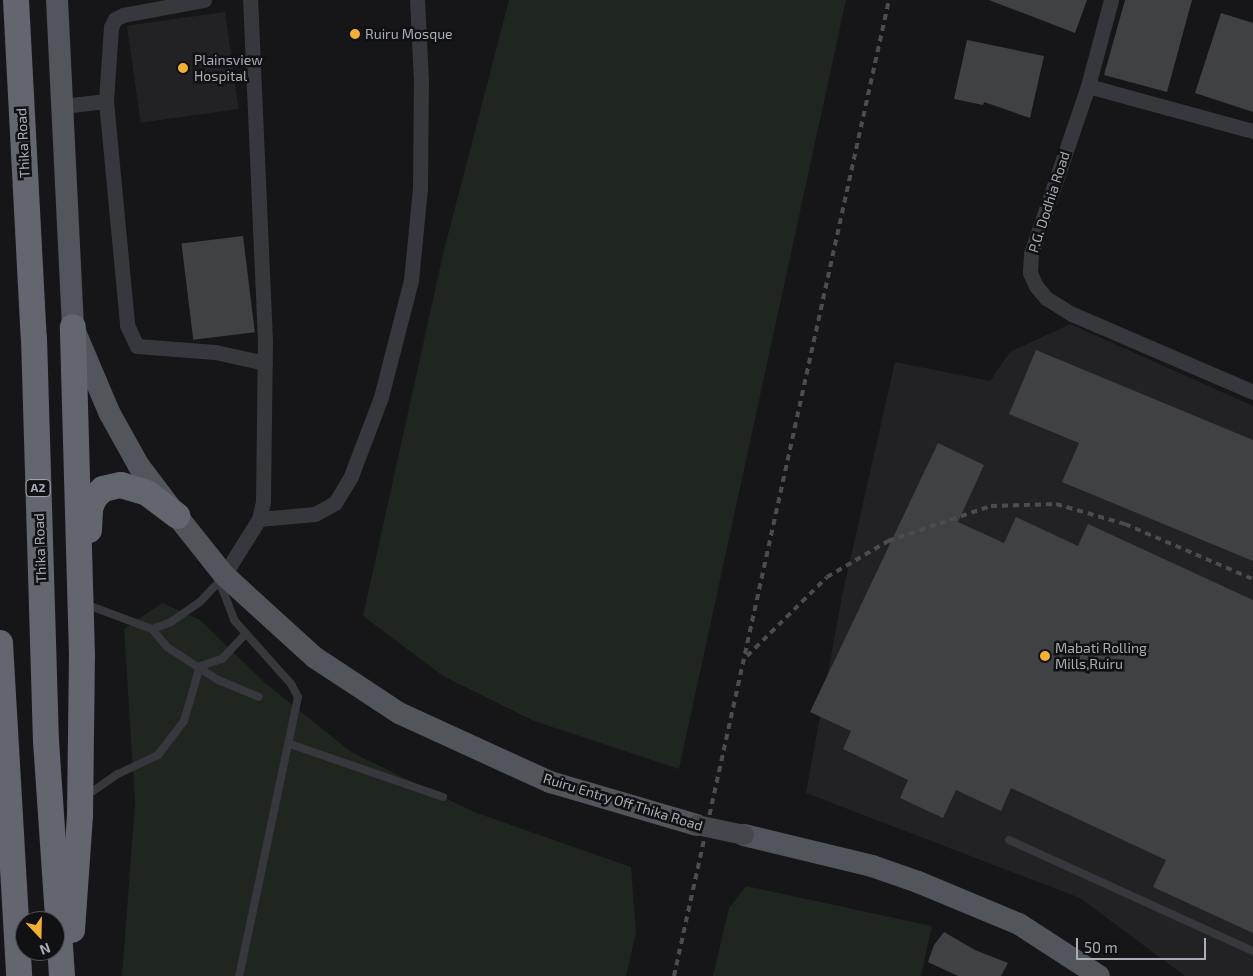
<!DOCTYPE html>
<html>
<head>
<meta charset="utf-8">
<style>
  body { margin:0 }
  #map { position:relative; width:1253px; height:976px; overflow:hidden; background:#161618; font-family:"Exo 2",sans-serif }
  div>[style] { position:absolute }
  .built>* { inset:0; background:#222225; transform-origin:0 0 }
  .green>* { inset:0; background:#1e261f }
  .building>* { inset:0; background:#404145; transform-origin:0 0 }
  .lane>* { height:8px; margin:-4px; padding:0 4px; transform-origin:4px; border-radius:4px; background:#37383d }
  .street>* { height:15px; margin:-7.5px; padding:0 7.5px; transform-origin:7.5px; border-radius:7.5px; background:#37383d }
  .primary>* { height:22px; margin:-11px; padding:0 11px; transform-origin:11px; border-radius:11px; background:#53555c }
  .highway>* { height:26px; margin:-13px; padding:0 13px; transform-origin:13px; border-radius:13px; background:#63666e }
  .rail>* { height:4px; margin-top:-2px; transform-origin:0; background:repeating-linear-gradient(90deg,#4a4c52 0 6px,transparent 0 11px) }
  .secondary-bridge>* { height:20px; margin:-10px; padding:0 10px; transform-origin:10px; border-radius:10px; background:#45474d }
  .dots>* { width:14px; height:14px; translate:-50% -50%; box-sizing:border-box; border:2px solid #111113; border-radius:50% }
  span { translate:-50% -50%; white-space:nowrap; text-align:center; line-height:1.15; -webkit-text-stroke:5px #111113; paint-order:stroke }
  .shield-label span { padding:1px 4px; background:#111113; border:1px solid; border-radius:4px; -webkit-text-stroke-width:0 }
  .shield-label { font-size:12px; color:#a8adb8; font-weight:700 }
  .poi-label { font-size:14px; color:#a8adb8 }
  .left { translate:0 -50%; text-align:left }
  .street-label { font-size:14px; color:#a8adb8 }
  .north { position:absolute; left:15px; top:911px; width:50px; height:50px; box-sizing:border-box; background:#111113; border:1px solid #4d4f55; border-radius:50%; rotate:159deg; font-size:14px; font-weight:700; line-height:20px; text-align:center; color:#a8adb8 }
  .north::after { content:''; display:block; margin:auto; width:18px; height:22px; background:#f2b134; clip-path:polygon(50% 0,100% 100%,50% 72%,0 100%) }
  .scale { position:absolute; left:1076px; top:938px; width:130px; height:22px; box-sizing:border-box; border:2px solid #a8adb8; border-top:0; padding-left:6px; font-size:15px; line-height:18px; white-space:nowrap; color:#a8adb8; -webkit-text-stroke:4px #111113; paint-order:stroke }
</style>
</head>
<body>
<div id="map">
  <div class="built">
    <i style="left:225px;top:12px;width:98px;height:99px;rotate:82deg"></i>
    <i style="clip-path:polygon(1070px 324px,1253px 406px,1253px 976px,1185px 976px,1080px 898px,806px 793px,842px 596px,895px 362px,990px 381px,1010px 352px)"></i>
  </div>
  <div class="green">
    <i style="clip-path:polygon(509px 0,846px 0,679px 769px,534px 721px,443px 676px,363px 616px,443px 254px)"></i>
    <i style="clip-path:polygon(162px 603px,200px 620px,264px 682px,351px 752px,474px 812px,631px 867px,636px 932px,626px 976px,122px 976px,135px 803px,124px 629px)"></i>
    <i style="clip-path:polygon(746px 886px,932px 926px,921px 976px,713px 976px,729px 908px)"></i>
  </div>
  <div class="building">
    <i style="clip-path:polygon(989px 0,1087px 0,1075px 33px)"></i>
    <i style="clip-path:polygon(1125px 0,1192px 0,1167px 92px,1104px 75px)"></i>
    <i style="clip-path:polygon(1221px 13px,1253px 23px,1253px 112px,1195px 93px)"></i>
    <i style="clip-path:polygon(967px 40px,1044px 56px,1030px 118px,984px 102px,983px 105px,954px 99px)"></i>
    <i style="left:243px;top:236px;width:97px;height:62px;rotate:83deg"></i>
    <i style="clip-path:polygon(1036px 350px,1253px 440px,1253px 561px,1062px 482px,1079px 443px,1009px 414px)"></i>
    <i style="clip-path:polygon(938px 443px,984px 465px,958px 522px,1004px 543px,1016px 517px,1078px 546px,1088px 524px,1253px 600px,1253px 933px,1153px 887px,1166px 860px,1011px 788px,1001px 811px,956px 790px,943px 818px,900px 798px,908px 780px,843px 749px,851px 731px,810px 712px)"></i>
    <i style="clip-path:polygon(944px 932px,975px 950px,1008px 963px,1001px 976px,958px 976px,928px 962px,934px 945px)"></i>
  </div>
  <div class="lane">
    <i style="left:223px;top:580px;width:8px;rotate:97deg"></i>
    <i style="left:222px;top:588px;width:34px;rotate:69deg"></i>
    <i style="left:234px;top:620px;width:86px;rotate:48.3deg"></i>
    <i style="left:291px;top:684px;width:15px;rotate:62deg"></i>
    <i style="left:298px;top:697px;width:285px;rotate:101.9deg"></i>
    <i style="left:85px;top:604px;width:72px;rotate:20.5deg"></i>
    <i style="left:152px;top:629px;width:23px;rotate:50deg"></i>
    <i style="left:167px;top:647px;width:61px;rotate:32.9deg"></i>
    <i style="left:218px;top:680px;width:44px;rotate:22.5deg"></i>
    <i style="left:152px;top:629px;width:20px;rotate:-20deg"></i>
    <i style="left:171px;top:622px;width:35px;rotate:-35deg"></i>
    <i style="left:200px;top:602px;width:34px;rotate:-47deg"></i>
    <i style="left:290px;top:744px;width:162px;rotate:19.1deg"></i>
    <i style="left:86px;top:796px;width:39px;rotate:-35deg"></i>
    <i style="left:118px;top:774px;width:44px;rotate:-25.4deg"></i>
    <i style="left:158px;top:755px;width:43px;rotate:-52.6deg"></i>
    <i style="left:184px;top:721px;width:57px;rotate:-73.8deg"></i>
    <i style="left:200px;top:666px;width:23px;rotate:-18deg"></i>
    <i style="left:222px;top:659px;width:34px;rotate:-47deg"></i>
    <i style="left:1009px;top:840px;width:268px;rotate:24.5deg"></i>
  </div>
  <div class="street">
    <i style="left:204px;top:0;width:82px;rotate:169.5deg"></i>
    <i style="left:123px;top:15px;width:9px;rotate:153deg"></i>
    <i style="left:115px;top:19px;width:9px;rotate:117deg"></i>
    <i style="left:111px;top:27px;width:74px;rotate:93.9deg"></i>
    <i style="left:106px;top:101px;width:225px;rotate:84.6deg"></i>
    <i style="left:127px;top:325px;width:23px;rotate:65deg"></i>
    <i style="left:137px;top:346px;width:78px;rotate:4.4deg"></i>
    <i style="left:215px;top:352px;width:51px;rotate:12.4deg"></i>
    <i style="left:1111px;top:0;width:89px;rotate:105deg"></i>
    <i style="left:1088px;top:86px;width:176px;rotate:108.8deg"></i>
    <i style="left:1031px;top:253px;width:20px;rotate:93deg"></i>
    <i style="left:1030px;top:273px;width:14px;rotate:65deg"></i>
    <i style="left:1036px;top:286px;width:16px;rotate:50deg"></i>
    <i style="left:1046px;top:298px;width:31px;rotate:32deg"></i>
    <i style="left:1072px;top:314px;width:197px;rotate:23.3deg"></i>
    <i style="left:1088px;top:86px;width:171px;rotate:15.3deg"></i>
    <i style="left:63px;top:106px;width:43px;rotate:-6.6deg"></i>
    <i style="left:259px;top:519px;width:56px;rotate:-5.1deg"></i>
    <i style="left:315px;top:514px;width:23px;rotate:-29deg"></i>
    <i style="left:335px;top:503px;width:31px;rotate:-59deg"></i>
    <i style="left:351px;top:476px;width:85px;rotate:-69.2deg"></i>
    <i style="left:381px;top:397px;width:121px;rotate:-75.6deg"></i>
    <i style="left:411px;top:280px;width:91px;rotate:-84.4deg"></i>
    <i style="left:420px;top:189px;width:108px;rotate:-89.5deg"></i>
    <i style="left:421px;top:81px;width:81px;rotate:-92.8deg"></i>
    <i style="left:224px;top:575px;width:66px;rotate:-58deg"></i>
    <i style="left:259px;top:519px;width:18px;rotate:-77deg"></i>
    <i style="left:263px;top:501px;width:160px;rotate:-89.3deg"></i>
    <i style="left:265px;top:341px;width:341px;rotate:-92.5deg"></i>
  </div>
  <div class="primary">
    <i style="left:57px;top:0;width:327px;rotate:87.2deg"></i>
    <i style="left:73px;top:327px;width:95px;rotate:67deg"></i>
    <i style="left:110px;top:414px;width:60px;rotate:60.9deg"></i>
    <i style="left:139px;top:466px;width:63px;rotate:52.8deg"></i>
    <i style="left:177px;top:516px;width:75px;rotate:51.5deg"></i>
    <i style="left:224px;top:575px;width:122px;rotate:42.3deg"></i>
    <i style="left:314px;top:657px;width:102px;rotate:33.4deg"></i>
    <i style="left:399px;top:713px;width:166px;rotate:24.6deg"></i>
    <i style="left:550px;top:782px;width:153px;rotate:16.3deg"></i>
    <i style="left:744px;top:835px;width:132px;rotate:13.6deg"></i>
    <i style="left:872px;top:866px;width:49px;rotate:19.2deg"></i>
    <i style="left:918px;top:882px;width:109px;rotate:22.6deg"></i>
    <i style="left:1019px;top:924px;width:95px;rotate:33deg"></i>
  </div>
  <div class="highway">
    <i style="left:16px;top:0;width:338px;rotate:87deg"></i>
    <i style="left:34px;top:338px;width:403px;rotate:88.3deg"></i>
    <i style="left:46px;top:741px;width:236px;rotate:86.1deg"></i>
    <i style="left:89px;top:530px;width:22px;rotate:-87deg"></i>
    <i style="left:90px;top:508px;width:12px;rotate:-66deg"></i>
    <i style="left:95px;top:497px;width:11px;rotate:-45deg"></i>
    <i style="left:103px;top:489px;width:18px;rotate:-13deg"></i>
    <i style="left:121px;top:485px;width:27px;rotate:17deg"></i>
    <i style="left:147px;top:493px;width:38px;rotate:37deg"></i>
    <i style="left:0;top:643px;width:334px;rotate:86.7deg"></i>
    <i style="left:72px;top:930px;width:114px;rotate:-86deg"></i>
    <i style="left:80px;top:816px;width:160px;rotate:-89.3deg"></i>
    <i style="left:82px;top:656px;width:329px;rotate:-91.6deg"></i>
  </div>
  <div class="rail">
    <i style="left:747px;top:656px;width:112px;rotate:-44.6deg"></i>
    <i style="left:827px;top:577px;width:71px;rotate:-30.5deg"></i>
    <i style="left:888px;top:541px;width:109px;rotate:-18.8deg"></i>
    <i style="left:991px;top:506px;width:65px;rotate:-1.8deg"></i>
    <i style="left:1056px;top:504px;width:72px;rotate:16.2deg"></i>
    <i style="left:1125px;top:524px;width:139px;rotate:23.3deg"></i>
    <i style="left:674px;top:976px;width:999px;rotate:-77.58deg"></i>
  </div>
  <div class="secondary-bridge">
    <i style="left:697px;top:825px;width:48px;rotate:12deg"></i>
  </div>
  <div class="dots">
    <i style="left:355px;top:34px;background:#f2b134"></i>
    <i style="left:183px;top:68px;background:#f2b134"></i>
    <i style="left:1045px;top:656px;background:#f2b134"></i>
  </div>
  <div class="shield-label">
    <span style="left:38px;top:488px">A2</span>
  </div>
  <div class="poi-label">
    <span class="left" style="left:365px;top:34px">Ruiru Mosque</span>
    <span class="left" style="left:194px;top:68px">Plainsview<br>Hospital</span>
    <span class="left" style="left:1055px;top:656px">Mabati Rolling<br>Mills,Ruiru</span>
  </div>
  <div class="street-label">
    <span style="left:23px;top:143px;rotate:-93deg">Thika Road</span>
    <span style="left:1049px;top:202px;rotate:-72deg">P.G. Dodhia Road</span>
    <span style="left:40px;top:548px;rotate:-92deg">Thika Road</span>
    <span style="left:623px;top:802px;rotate:17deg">Ruiru Entry Off Thika Road</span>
  </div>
  <div class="north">N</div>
  <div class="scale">50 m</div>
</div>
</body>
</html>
